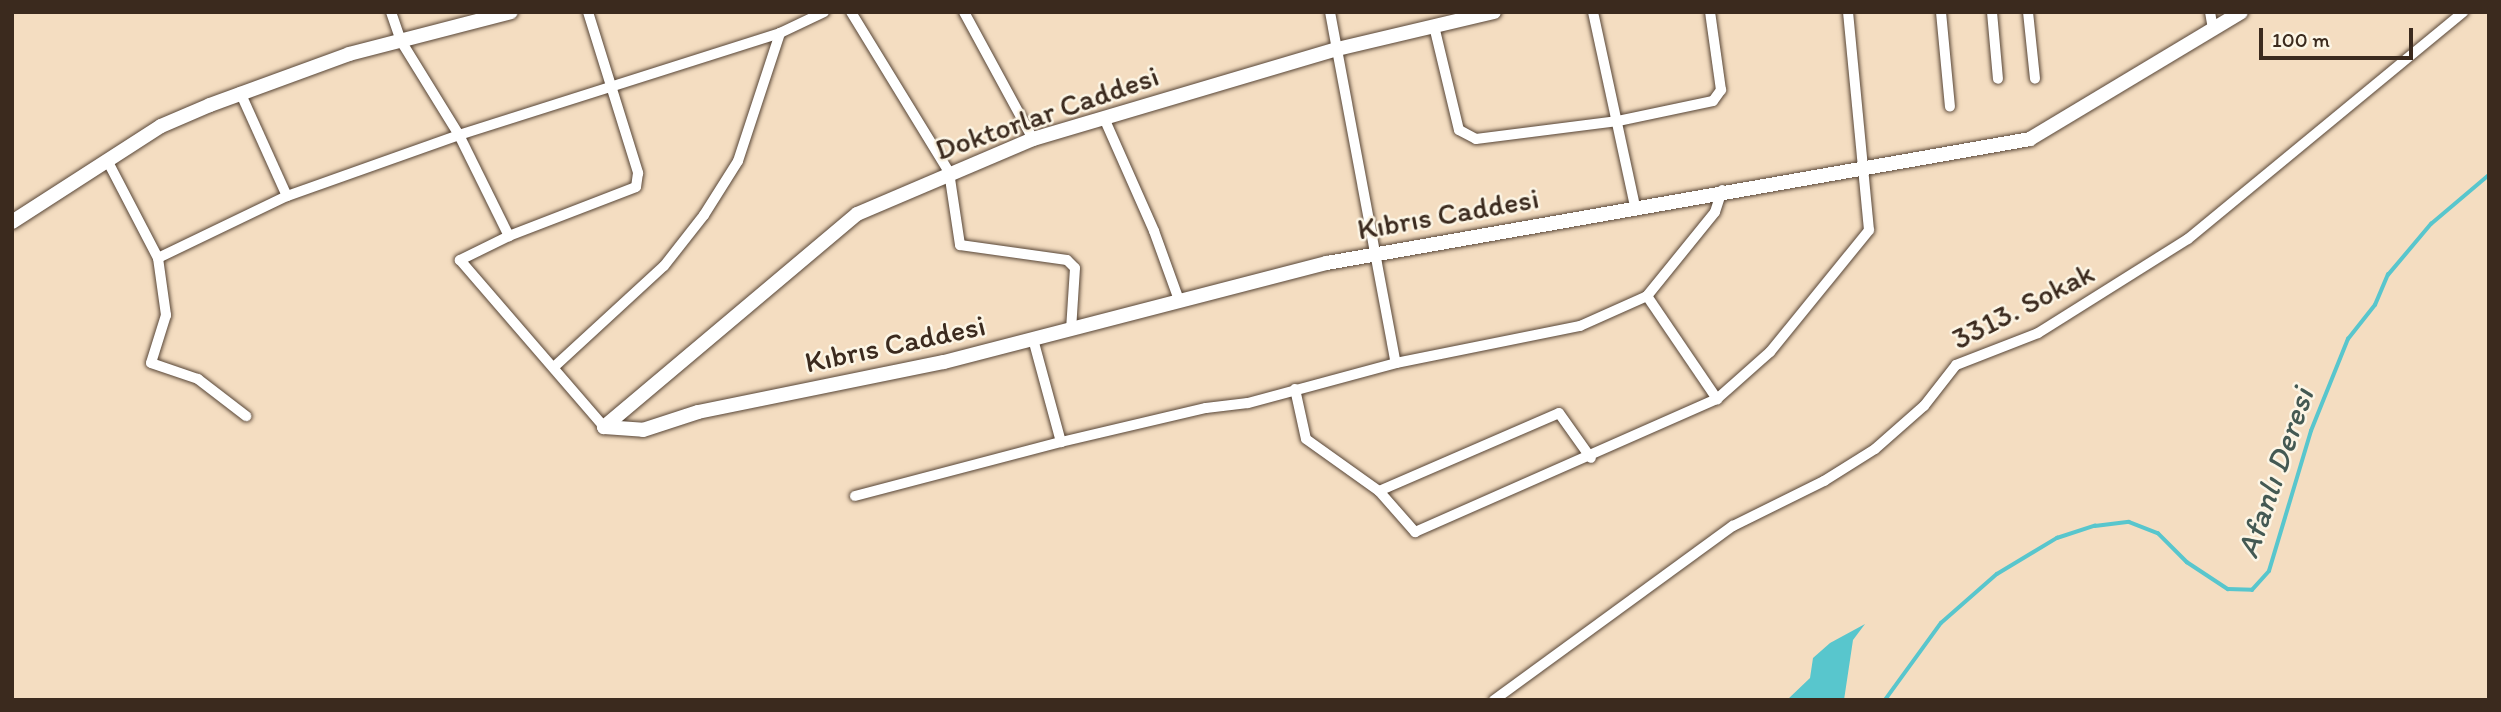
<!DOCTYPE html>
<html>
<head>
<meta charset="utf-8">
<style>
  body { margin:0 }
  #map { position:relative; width:2501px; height:712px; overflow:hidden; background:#f4ddc1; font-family:Itim,sans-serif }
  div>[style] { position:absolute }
  .water>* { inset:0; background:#58c6cd }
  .stream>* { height:3.5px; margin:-1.75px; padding:0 1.75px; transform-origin:1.75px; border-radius:1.75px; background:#58c6cd }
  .roads { filter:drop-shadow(0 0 2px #574536) drop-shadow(0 0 2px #574536) }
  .minor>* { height:10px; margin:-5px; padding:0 5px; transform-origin:5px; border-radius:5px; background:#fff }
  .tertiary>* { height:14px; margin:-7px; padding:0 7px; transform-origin:7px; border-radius:7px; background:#fff }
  span { translate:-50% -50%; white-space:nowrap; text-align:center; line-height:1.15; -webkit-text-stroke:5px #fcf5e5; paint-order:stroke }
  .street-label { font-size:30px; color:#3b2a1e }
  .water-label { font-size:32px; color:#445953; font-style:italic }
  .frame { position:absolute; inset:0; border:14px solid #3b2a1e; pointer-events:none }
  .scale { position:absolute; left:2259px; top:28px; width:154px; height:32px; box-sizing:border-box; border:4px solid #3b2a1e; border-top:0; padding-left:9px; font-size:21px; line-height:24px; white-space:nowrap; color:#3b2a1e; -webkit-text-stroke:5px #fcf5e5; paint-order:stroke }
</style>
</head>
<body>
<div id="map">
  <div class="water">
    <i style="clip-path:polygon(1865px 624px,1853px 640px,1844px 700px,1787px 700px,1810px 678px,1813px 658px,1830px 643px)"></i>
  </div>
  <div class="stream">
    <i style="left:1885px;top:700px;width:95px;rotate:-54deg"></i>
    <i style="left:1941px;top:623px;width:74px;rotate:-41.2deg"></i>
    <i style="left:1997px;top:574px;width:70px;rotate:-31deg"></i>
    <i style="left:2057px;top:538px;width:40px;rotate:-18deg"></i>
    <i style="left:2095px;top:526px;width:34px;rotate:-7deg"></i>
    <i style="left:2129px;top:522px;width:31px;rotate:21deg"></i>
    <i style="left:2158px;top:533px;width:41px;rotate:45deg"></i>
    <i style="left:2187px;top:562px;width:49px;rotate:33.4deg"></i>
    <i style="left:2228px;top:589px;width:24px;rotate:2deg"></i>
    <i style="left:2252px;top:590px;width:25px;rotate:-48deg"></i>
    <i style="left:2269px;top:571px;width:146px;rotate:-73.3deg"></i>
    <i style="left:2311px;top:431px;width:99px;rotate:-68.1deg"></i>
    <i style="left:2348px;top:339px;width:43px;rotate:-51.5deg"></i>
    <i style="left:2375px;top:305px;width:33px;rotate:-67deg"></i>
    <i style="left:2388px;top:275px;width:67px;rotate:-49.9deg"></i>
    <i style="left:2431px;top:224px;width:76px;rotate:-40.2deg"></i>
  </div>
  <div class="roads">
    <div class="minor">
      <i style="left:391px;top:12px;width:31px;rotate:71deg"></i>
      <i style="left:401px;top:41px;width:110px;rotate:58.3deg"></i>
      <i style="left:459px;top:135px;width:113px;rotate:63.7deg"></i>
      <i style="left:588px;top:12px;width:169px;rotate:72.7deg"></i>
      <i style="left:638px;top:173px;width:14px;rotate:98deg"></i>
      <i style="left:636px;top:187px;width:136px;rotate:158.9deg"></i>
      <i style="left:509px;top:236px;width:55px;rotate:153.9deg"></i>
      <i style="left:460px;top:260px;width:221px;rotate:49.2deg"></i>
      <i style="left:851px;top:12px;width:188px;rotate:58.5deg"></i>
      <i style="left:949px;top:172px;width:74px;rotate:81.4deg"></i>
      <i style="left:960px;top:245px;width:108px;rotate:8deg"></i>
      <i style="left:1067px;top:260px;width:11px;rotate:45deg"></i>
      <i style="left:1075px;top:268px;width:62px;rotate:93.7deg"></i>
      <i style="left:964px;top:12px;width:145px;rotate:61.5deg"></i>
      <i style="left:1330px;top:12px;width:357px;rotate:79.4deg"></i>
      <i style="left:1593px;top:12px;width:198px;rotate:77.8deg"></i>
      <i style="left:1941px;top:12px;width:95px;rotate:84.6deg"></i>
      <i style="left:1992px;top:12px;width:67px;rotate:84.9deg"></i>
      <i style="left:2028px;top:12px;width:67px;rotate:84deg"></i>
      <i style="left:2210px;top:12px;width:17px;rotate:80deg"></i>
      <i style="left:1434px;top:26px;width:107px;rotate:76.5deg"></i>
      <i style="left:1459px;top:130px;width:19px;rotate:28deg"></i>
      <i style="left:1476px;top:139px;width:143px;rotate:-7.2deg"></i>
      <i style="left:1618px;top:121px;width:97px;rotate:-11.9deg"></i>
      <i style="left:1713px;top:101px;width:14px;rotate:-54deg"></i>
      <i style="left:1721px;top:90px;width:79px;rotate:-98deg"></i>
      <i style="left:240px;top:92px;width:114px;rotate:65.7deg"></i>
      <i style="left:1104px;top:118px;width:124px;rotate:66.1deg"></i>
      <i style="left:1154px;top:231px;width:73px;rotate:70.1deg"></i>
      <i style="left:107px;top:160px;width:110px;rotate:62.5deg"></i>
      <i style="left:158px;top:258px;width:58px;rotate:82deg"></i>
      <i style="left:166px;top:315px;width:50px;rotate:107.4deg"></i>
      <i style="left:151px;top:363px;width:50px;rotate:18.8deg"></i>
      <i style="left:198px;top:379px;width:61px;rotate:37.6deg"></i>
      <i style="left:158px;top:258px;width:143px;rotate:-25.7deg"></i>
      <i style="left:287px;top:196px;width:182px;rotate:-19.5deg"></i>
      <i style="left:459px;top:135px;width:337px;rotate:-17.6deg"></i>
      <i style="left:1647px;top:296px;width:125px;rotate:55.8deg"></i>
      <i style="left:1033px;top:339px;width:107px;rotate:74.8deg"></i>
      <i style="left:554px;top:367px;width:149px;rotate:-42.6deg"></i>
      <i style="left:664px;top:266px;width:65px;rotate:-51.9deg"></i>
      <i style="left:704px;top:215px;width:64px;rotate:-57.8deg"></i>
      <i style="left:738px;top:161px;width:135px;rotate:-71.8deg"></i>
      <i style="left:780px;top:33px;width:49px;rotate:-25.5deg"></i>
      <i style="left:1295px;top:389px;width:51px;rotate:77.6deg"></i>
      <i style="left:1306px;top:439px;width:90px;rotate:35.5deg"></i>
      <i style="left:1379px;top:491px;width:55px;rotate:48.7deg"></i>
      <i style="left:1415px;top:532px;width:330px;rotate:-23.8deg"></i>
      <i style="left:1717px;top:399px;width:71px;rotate:-41.6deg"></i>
      <i style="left:1770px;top:352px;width:157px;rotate:-50.9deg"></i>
      <i style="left:1869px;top:230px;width:219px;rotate:-95.5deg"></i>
      <i style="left:1379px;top:491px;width:196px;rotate:-23.4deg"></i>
      <i style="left:1559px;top:413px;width:55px;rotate:54.6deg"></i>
      <i style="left:855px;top:496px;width:213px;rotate:-14.7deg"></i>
      <i style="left:1061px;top:442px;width:149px;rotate:-13.2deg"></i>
      <i style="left:1206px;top:408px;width:42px;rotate:-6.8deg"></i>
      <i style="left:1248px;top:403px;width:153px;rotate:-15.1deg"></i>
      <i style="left:1396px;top:363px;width:188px;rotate:-11.4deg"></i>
      <i style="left:1580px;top:326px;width:73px;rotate:-24.1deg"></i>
      <i style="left:1647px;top:296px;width:108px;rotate:-51deg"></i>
      <i style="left:1715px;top:212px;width:23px;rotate:-72deg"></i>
      <i style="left:1494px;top:700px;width:296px;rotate:-36.1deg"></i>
      <i style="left:1733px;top:526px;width:102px;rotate:-26.3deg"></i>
      <i style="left:1824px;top:481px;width:60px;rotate:-32.1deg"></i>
      <i style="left:1875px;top:449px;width:65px;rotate:-41.3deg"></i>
      <i style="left:1924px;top:406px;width:52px;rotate:-52deg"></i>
      <i style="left:1956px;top:365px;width:88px;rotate:-21.3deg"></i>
      <i style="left:2038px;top:333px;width:177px;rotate:-32.1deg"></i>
      <i style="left:2188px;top:239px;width:357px;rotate:-39.5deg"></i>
    </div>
    <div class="tertiary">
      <i style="left:1494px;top:12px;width:161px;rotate:166.7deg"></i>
      <i style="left:1337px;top:49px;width:317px;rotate:163.5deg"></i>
      <i style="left:1033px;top:139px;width:191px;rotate:156.9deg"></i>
      <i style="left:857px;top:214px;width:331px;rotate:139.9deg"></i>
      <i style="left:604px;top:427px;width:39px;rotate:4deg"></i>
      <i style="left:643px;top:430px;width:58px;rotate:-18.1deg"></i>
      <i style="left:698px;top:412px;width:251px;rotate:-11.5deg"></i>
      <i style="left:944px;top:362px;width:396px;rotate:-14.5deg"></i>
      <i style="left:1327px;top:263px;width:714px;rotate:-10deg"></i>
      <i style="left:2030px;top:139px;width:246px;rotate:-31deg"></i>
      <i style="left:12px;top:222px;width:177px;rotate:-32.8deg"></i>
      <i style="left:161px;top:126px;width:53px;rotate:-23.2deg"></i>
      <i style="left:210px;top:105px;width:148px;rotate:-20.1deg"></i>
      <i style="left:349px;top:54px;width:167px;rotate:-14.5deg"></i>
    </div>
  </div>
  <div class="street-label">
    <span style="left:1047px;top:113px;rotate:-19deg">Doktorlar Caddesi</span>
    <span style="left:1448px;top:214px;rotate:-10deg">Kıbrıs Caddesi</span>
    <span style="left:2023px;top:306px;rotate:-27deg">3313. Sokak</span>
    <span style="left:895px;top:344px;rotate:-12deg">Kıbrıs Caddesi</span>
  </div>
  <div class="water-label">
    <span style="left:2275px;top:473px;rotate:-71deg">Afanlı Deresi</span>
  </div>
  <div class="frame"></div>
  <div class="scale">100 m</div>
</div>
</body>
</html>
